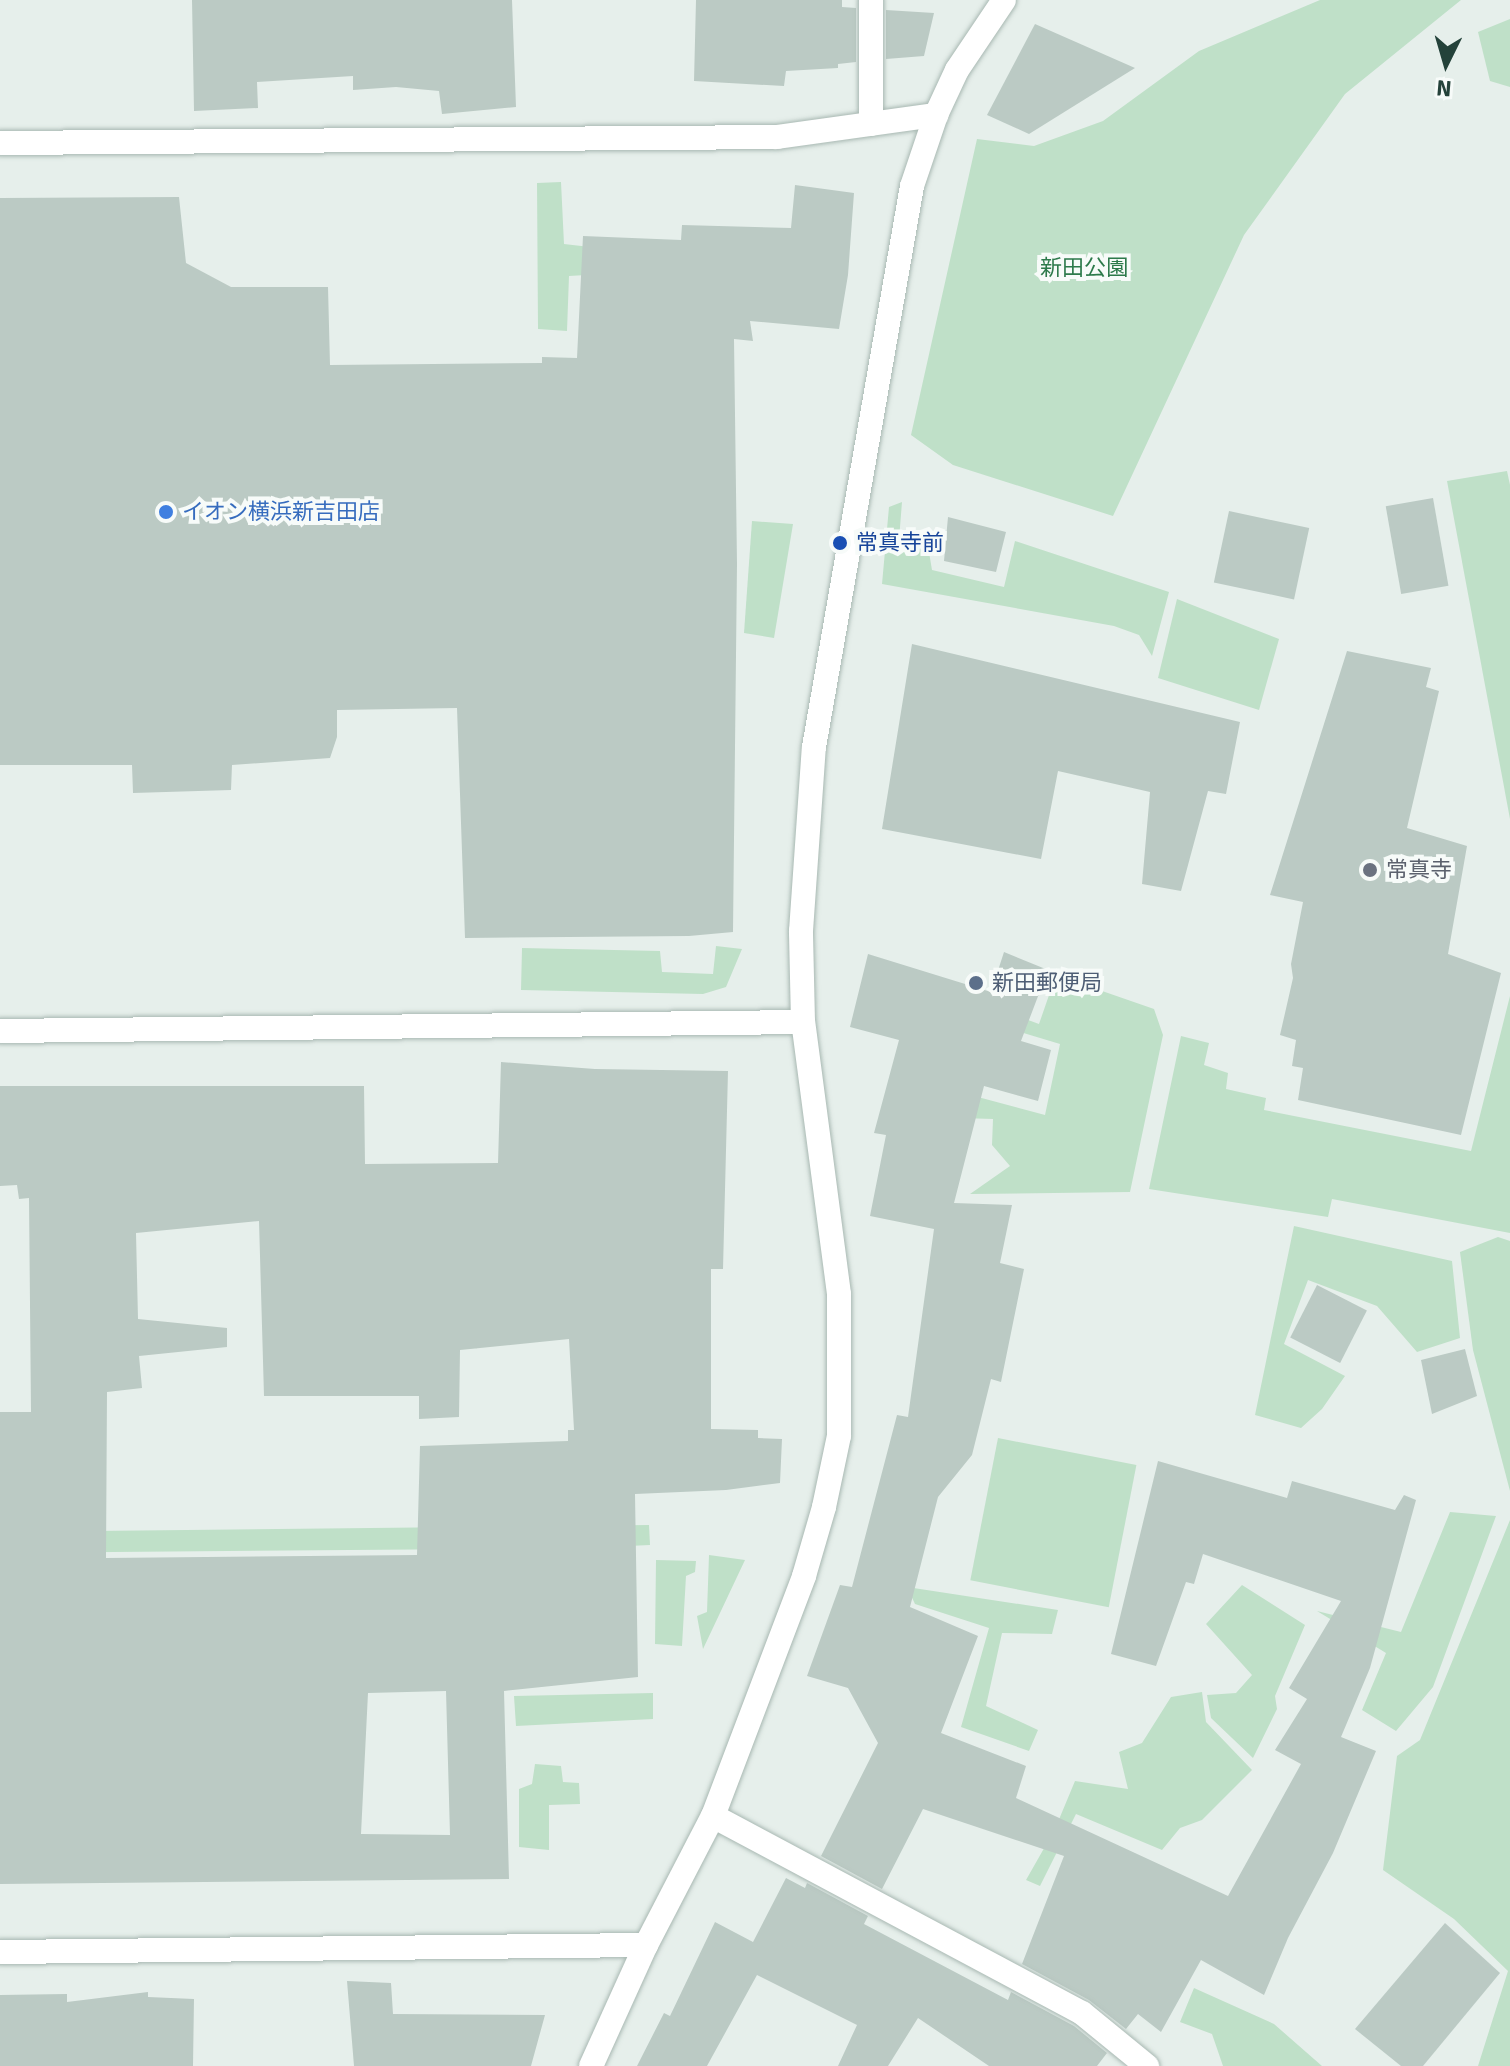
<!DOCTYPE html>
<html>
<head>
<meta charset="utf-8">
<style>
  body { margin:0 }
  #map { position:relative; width:1510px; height:2066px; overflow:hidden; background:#e6efeb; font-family:Signika,"Noto Sans JP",sans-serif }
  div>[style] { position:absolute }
  .green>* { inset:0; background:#bfe0c8; transform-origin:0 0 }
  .building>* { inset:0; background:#bbcac4; transform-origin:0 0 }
  .roads { filter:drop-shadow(0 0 2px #a8b8b2) drop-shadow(0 0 2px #a8b8b2) }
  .minor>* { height:24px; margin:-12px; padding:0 12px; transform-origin:12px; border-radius:12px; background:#fff }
  .dots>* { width:22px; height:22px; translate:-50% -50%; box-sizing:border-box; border:4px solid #f7fbf9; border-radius:50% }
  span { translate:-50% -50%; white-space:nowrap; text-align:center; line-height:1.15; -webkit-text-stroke:8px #f7fbf9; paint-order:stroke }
  .park-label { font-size:22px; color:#2d7a4b }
  .shop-label { font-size:22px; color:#366cbe }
  .left { translate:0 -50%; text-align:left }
  .transit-label { font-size:22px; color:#164399 }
  .worship-label { font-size:22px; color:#5b616d }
  .service-label { font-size:22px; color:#4e5e75 }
  .north { position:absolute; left:1406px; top:24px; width:80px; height:80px; -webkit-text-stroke:6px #f7fbf9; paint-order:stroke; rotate:185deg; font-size:22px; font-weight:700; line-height:32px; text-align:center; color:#24423a }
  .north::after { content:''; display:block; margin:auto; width:28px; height:36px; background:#24423a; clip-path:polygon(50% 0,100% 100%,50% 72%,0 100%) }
</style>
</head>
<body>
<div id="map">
  <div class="green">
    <i style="clip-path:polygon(1320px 0,1461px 0,1345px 94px,1244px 235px,1113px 516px,953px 465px,911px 435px,977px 139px,1034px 146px,1103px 121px,1199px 51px)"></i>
    <i style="clip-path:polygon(1510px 19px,1510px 87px,1490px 81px,1478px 32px)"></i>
    <i style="clip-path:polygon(561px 182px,564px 244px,590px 247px,586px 275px,569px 276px,567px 331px,538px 329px,537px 183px)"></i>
    <i style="clip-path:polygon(1507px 471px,1510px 485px,1510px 819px,1447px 481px)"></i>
    <i style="clip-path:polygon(902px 502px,899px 540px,928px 546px,932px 570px,1004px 587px,1015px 541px,1169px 592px,1152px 656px,1139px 635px,1114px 626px,882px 584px,889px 507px)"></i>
    <i style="clip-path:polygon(752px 521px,793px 524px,774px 638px,744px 633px)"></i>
    <i style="clip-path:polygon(1177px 599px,1279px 639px,1259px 710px,1158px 678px)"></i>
    <i style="clip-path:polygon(716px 946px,742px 949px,726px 987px,703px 994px,521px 990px,522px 948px,660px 951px,662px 972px,713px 974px)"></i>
    <i style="clip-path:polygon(1056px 975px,1154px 1009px,1163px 1035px,1130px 1192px,970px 1194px,1010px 1166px,992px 1145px,993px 1119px,961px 1118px,963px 1093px,1045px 1115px,1060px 1044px,974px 1018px,982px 1003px,1039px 1024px)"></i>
    <i style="clip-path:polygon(1510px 996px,1510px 1233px,1332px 1199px,1328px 1217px,1149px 1189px,1181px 1036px,1209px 1043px,1204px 1065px,1228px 1073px,1226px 1089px,1266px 1098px,1264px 1110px,1471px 1151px)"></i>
    <i style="clip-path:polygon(1294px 1226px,1452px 1261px,1460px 1338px,1417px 1352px,1377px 1306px,1308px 1280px,1284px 1344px,1345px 1376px,1322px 1409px,1301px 1428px,1255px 1415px)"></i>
    <i style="clip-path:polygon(1498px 1237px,1510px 1241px,1510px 1491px,1473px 1350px,1460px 1252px)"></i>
    <i style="left:998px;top:1438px;width:141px;height:145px;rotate:11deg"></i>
    <i style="clip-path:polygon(1450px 1512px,1496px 1516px,1433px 1687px,1396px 1731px,1362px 1710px,1386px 1653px,1317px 1611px,1401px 1632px)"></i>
    <i style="clip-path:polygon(1510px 1520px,1510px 2066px,1478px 2066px,1508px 1971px,1454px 1919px,1383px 1870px,1397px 1756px,1420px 1740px)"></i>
    <i style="clip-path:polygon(649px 1525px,650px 1545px,584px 1548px,0 1553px,0 1532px)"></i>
    <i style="clip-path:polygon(709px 1555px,745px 1560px,703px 1649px,697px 1616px,707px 1612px)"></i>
    <i style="clip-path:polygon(656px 1560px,696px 1561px,695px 1572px,686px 1576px,682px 1646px,655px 1644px)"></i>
    <i style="clip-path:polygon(1242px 1585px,1305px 1625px,1275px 1696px,1277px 1709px,1253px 1758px,1211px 1718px,1207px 1695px,1236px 1693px,1252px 1675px,1206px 1624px)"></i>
    <i style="clip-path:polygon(907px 1587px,1058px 1610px,1052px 1634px,1002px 1633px,986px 1706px,1038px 1730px,1029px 1751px,961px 1727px,989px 1628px,915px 1604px)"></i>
    <i style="clip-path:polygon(1202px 1692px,1206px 1722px,1252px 1770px,1202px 1820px,1180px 1828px,1162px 1850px,1076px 1814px,1040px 1886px,1026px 1880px,1055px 1829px,1075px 1781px,1128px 1789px,1119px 1752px,1142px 1743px,1171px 1697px)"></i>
    <i style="clip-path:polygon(653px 1693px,653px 1719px,516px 1726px,514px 1696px)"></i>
    <i style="clip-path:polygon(535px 1764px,561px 1766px,563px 1782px,579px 1783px,580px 1804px,549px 1805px,549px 1850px,519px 1847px,519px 1789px,532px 1784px)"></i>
    <i style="clip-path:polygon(1194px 1988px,1274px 2024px,1322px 2066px,1223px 2066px,1212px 2034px,1180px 2022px)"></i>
  </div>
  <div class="building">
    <i style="clip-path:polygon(192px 0,512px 0,516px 107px,442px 114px,439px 91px,396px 87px,353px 90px,353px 76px,257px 82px,258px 108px,194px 111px)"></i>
    <i style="clip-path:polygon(696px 0,842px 0,842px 7px,856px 8px,856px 62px,838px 64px,838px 68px,786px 71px,784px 86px,694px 81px)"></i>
    <i style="clip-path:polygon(886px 10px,934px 13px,924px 56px,886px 59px)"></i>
    <i style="clip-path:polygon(1035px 24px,1135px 68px,1029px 134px,987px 115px)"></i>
    <i style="clip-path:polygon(795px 185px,854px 193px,848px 275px,839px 329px,750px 321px,753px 341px,734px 339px,737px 564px,733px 932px,689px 936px,465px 938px,457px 708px,337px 710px,337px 737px,330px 758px,232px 765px,231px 790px,133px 793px,132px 765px,0 765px,0 198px,179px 197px,186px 263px,231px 287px,328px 287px,330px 365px,542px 363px,542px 357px,577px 358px,583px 236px,681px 240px,682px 225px,791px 228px)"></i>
    <i style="left:1433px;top:498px;width:89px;height:48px;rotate:80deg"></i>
    <i style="left:1229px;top:511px;width:82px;height:73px;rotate:12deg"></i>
    <i style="clip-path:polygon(948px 517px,1006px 532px,996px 572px,944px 561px)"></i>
    <i style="clip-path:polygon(912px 644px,1240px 722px,1226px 794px,1208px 791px,1181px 891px,1142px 884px,1150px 792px,1058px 771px,1041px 859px,882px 829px)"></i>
    <i style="clip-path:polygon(1347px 651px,1431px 668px,1426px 687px,1439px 691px,1407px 828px,1467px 846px,1448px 954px,1501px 973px,1461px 1135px,1298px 1100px,1303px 1068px,1292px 1066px,1296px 1040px,1280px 1035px,1293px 978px,1291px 964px,1303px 902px,1270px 895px)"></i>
    <i style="clip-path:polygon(1004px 952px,1048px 970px,1021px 1041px,1051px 1050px,1038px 1101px,984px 1086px,954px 1203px,1012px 1205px,1000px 1263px,1024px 1269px,1001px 1382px,991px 1379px,972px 1455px,938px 1497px,910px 1607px,978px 1636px,941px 1733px,1026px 1766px,1016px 1798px,1228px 1896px,1301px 1764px,1275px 1750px,1307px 1699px,1289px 1688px,1341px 1601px,1203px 1554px,1194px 1584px,1186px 1582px,1156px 1666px,1111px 1654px,1158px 1461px,1287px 1498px,1292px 1481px,1395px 1510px,1404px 1495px,1416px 1500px,1370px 1668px,1341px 1737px,1376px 1751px,1333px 1853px,1288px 1938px,1264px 1995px,1201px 1960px,1161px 2032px,1138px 2014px,1126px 2029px,1089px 2000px,1022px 1964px,1064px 1856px,923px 1809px,882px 1889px,821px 1856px,878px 1743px,848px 1688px,807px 1676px,840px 1585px,852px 1587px,897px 1415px,908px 1417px,934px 1229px,870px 1216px,886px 1135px,874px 1133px,899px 1040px,850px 1027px,868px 954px,991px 992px)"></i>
    <i style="clip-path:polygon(evenodd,501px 1062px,595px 1069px,728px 1071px,723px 1269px,711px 1269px,711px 1429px,758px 1430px,758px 1438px,782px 1439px,780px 1483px,726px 1490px,635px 1494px,638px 1677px,504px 1691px,509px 1879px,0 1884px,0 1412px,31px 1412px,29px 1198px,19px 1199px,17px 1185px,0 1186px,0 1086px,364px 1086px,365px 1164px,498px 1163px,501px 1062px,259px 1221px,264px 1396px,419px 1396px,419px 1419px,459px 1417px,460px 1350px,569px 1339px,574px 1430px,568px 1430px,568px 1441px,420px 1446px,417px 1555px,106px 1558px,107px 1392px,142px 1388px,139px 1356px,227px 1347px,227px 1328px,138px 1319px,136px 1233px,259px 1221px,501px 1062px,446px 1691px,450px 1835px,361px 1834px,368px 1693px,446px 1691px)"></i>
    <i style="left:1317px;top:1285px;width:56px;height:59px;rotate:27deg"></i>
    <i style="clip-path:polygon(1465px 1349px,1477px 1396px,1432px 1414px,1421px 1360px)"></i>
    <i style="clip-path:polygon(786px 1878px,805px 1888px,807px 1883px,868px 1916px,864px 1924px,1008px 2000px,1011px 1992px,1074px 2026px,1107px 2053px,1097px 2066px,989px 2066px,918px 2018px,888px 2066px,838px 2066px,857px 2025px,757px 1975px,707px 2066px,637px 2066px,664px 2013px,670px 2016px,715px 1922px,753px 1942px)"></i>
    <i style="clip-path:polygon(1445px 1923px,1500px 1973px,1423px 2066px,1401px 2066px,1355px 2029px)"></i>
    <i style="clip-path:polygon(347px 1981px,391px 1983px,393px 2014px,545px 2015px,531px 2066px,354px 2066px)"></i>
    <i style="clip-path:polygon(148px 1992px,148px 1997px,194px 1999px,193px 2066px,0 2066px,0 1995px,67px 1994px,67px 2002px)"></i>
  </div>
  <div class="roads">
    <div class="minor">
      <i style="left:871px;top:0;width:124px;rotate:90deg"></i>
      <i style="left:0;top:143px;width:777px;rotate:-0.44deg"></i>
      <i style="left:777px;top:137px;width:161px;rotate:-7.9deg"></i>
      <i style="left:0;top:1031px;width:803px;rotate:-0.64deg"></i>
      <i style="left:713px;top:1816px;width:418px;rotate:28.1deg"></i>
      <i style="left:1082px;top:2013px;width:84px;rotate:39.2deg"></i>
      <i style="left:0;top:1952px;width:646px;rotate:-0.62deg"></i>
      <i style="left:591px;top:2066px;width:133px;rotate:-65.6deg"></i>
      <i style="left:646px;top:1945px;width:145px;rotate:-62.6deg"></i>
      <i style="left:713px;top:1816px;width:257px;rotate:-69.2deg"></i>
      <i style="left:804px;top:1576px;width:72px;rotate:-73.8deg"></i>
      <i style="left:824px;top:1507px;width:73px;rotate:-78.1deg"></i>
      <i style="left:839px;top:1436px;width:142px;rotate:-90deg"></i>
      <i style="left:839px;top:1294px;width:274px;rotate:-97.5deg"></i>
      <i style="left:803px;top:1022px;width:91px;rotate:-91.3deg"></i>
      <i style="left:801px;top:931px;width:184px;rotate:-86deg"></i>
      <i style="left:814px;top:747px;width:569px;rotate:-80.09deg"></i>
      <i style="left:912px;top:186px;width:75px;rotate:-71.3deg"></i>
      <i style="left:936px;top:115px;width:50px;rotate:-65deg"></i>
      <i style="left:957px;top:70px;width:84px;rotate:-56.1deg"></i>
    </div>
  </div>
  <div class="dots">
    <i style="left:166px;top:512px;background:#3f7fe0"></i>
    <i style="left:840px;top:543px;background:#1a4fb4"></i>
    <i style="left:1370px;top:870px;background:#6b7280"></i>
    <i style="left:976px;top:983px;background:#5c6f8a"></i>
  </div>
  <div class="park-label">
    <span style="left:1084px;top:268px">新田公園</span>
  </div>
  <div class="shop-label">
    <span class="left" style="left:182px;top:512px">イオン横浜新吉田店</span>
  </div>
  <div class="transit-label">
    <span class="left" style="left:856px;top:543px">常真寺前</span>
  </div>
  <div class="worship-label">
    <span class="left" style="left:1386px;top:870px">常真寺</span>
  </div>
  <div class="service-label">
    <span class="left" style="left:992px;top:983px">新田郵便局</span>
  </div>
  <div class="north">N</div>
</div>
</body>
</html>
